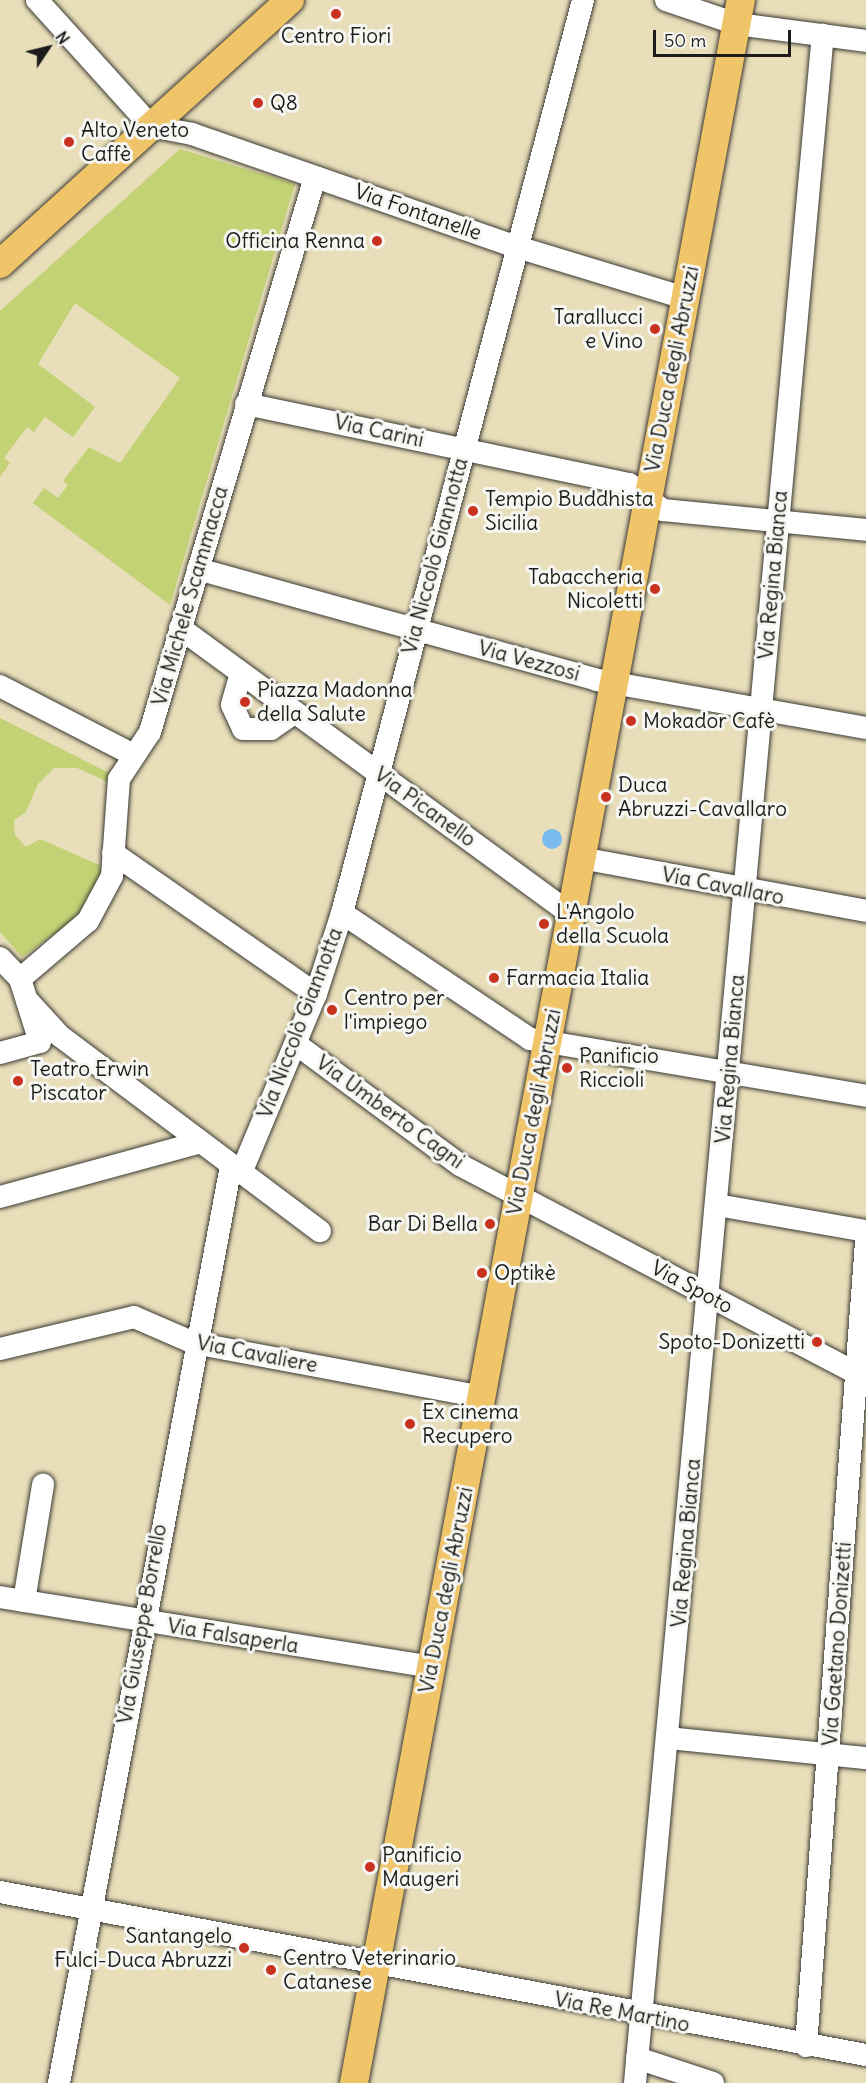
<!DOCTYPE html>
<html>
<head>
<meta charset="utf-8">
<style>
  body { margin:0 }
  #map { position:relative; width:866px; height:2083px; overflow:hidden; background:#e8deb9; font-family:Delius,sans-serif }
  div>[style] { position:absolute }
  .green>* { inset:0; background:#c2d275 }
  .water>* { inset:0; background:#7abaee }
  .round { border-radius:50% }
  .roads { filter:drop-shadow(0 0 2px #3b3934) drop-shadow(0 0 2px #3b3934) }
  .minor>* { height:22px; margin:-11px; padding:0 11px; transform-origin:11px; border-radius:11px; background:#fff }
  .major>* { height:28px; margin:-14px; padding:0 14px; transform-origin:14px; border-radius:14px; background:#f0c469 }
  .dots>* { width:16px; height:16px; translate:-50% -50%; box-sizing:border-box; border:3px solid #f6f6f2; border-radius:50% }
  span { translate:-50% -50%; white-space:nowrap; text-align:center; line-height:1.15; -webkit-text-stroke:6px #f6f6f2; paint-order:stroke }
  .poi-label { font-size:21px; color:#1c1c1c }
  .left { translate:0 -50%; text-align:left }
  .right { translate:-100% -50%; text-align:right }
  .street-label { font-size:21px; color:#1c1c1c }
  .north { position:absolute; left:18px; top:18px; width:60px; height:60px; -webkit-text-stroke:4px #f6f6f2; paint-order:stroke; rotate:55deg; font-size:16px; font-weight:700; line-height:24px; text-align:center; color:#1c1c1c }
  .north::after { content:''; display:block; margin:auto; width:21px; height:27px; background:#1c1c1c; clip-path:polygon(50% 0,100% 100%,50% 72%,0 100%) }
  .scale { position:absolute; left:653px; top:30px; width:138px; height:27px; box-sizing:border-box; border:3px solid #1c1c1c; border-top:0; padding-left:8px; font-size:18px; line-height:21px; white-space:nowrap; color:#1c1c1c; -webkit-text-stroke:4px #f6f6f2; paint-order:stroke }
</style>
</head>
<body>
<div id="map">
  <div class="green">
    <i style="clip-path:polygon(180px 149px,295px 184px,170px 605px,33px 503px,44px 488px,58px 498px,68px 485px,63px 481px,89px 447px,120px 463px,180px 378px,75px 303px,38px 364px,95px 407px,73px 437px,45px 417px,34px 432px,27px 427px,4px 458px,10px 463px,0 477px,0 311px)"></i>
    <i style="clip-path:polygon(0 718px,113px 775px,110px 783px,77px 768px,54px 768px,38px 784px,26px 812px,14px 820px,15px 835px,26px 847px,40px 839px,106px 868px,91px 908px,22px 957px,0 932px)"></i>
  </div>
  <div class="water">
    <i class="round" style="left:542px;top:829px;width:20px;height:20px"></i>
  </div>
  <div class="roads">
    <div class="minor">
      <i style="left:37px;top:0;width:170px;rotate:47.9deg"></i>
      <i style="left:151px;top:126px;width:42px;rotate:11deg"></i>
      <i style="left:192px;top:134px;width:344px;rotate:19.2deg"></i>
      <i style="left:517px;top:247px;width:176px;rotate:16.9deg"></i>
      <i style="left:666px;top:0;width:75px;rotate:18.7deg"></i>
      <i style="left:737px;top:24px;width:130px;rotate:7.5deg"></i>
      <i style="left:246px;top:404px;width:391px;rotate:11.8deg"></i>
      <i style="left:629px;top:484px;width:43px;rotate:37.4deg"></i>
      <i style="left:663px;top:510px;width:204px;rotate:5.6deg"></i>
      <i style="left:198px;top:569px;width:414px;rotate:15.5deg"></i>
      <i style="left:597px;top:680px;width:273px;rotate:10.1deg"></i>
      <i style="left:180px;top:628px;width:484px;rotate:36.2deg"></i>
      <i style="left:241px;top:673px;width:33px;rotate:106deg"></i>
      <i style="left:232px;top:705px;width:26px;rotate:65deg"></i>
      <i style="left:243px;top:729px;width:28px"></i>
      <i style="left:271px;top:729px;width:29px;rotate:-35deg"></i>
      <i style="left:0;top:686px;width:148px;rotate:27.3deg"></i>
      <i style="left:113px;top:853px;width:247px;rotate:34.8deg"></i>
      <i style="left:581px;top:858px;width:290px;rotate:10.5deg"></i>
      <i style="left:342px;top:913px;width:226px;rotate:33.8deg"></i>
      <i style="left:530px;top:1039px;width:341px;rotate:9.6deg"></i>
      <i style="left:0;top:958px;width:29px;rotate:46deg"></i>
      <i style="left:20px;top:979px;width:66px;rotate:72.4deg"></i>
      <i style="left:40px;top:1042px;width:41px;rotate:164.6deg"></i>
      <i style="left:20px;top:979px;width:89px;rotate:-40.5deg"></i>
      <i style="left:88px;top:921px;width:51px;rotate:-61.9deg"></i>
      <i style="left:112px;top:876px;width:97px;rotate:-85.9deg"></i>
      <i style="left:119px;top:779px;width:56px;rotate:-56.6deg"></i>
      <i style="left:150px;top:732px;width:579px;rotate:-73.44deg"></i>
      <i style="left:27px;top:1000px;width:49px;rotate:47.5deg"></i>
      <i style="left:60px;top:1036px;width:325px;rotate:36.9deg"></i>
      <i style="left:296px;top:1044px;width:204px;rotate:36.4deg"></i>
      <i style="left:460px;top:1165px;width:458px;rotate:27.7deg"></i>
      <i style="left:241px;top:1173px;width:194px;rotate:-67.3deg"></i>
      <i style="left:316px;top:994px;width:85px;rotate:-72.2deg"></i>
      <i style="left:342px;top:913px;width:944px;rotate:-75.21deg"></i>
      <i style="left:0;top:1197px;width:208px;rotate:-15.3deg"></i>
      <i style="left:717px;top:1205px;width:151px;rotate:9.9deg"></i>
      <i style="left:0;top:1349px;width:138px;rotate:-13.4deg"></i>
      <i style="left:134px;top:1317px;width:65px;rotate:23.4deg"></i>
      <i style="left:194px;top:1343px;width:294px;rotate:10.6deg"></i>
      <i style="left:0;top:1597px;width:437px;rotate:9.2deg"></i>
      <i style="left:24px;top:1601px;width:118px;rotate:-80.7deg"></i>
      <i style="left:668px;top:1738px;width:199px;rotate:5.8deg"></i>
      <i style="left:0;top:1892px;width:881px;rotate:10.66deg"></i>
      <i style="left:806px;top:2046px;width:806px;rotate:-85.73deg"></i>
      <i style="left:637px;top:2058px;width:80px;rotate:18.2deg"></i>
      <i style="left:59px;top:2083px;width:933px;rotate:-79.38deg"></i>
      <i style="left:635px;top:2083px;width:2057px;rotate:-84.76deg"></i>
    </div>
    <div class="major">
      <i style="left:0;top:264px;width:392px;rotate:-42.3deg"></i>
      <i style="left:354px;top:2083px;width:2119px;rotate:-79.48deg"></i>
    </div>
  </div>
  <div class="dots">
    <i style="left:336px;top:14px;background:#c8321e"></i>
    <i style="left:258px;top:103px;background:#c8321e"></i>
    <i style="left:69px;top:142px;background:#c8321e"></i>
    <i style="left:377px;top:241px;background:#c8321e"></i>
    <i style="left:655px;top:329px;background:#c8321e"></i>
    <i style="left:473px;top:511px;background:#c8321e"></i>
    <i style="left:655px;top:589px;background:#c8321e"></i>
    <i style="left:245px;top:702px;background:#c8321e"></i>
    <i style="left:631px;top:721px;background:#c8321e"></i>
    <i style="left:606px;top:797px;background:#c8321e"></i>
    <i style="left:544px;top:924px;background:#c8321e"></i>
    <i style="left:494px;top:978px;background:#c8321e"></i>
    <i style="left:332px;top:1010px;background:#c8321e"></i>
    <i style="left:567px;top:1068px;background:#c8321e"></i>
    <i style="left:18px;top:1081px;background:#c8321e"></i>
    <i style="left:490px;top:1224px;background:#c8321e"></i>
    <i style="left:482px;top:1273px;background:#c8321e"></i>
    <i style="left:817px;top:1342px;background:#c8321e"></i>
    <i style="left:410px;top:1424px;background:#c8321e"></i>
    <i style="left:370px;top:1867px;background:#c8321e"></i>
    <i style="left:244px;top:1948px;background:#c8321e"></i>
    <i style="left:271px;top:1970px;background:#c8321e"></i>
  </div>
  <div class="poi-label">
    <span style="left:336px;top:36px">Centro Fiori</span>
    <span class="left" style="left:270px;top:103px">Q8</span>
    <span class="left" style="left:81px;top:142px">Alto Veneto<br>Caffè</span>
    <span class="right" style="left:365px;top:241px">Officina Renna</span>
    <span class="right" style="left:643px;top:329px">Tarallucci<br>e Vino</span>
    <span class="left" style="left:485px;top:511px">Tempio Buddhista<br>Sicilia</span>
    <span class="right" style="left:643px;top:589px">Tabaccheria<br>Nicoletti</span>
    <span class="left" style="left:257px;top:702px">Piazza Madonna<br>della Salute</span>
    <span class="left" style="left:643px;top:721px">Mokador Cafè</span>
    <span class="left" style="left:618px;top:797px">Duca<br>Abruzzi-Cavallaro</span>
    <span class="left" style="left:556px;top:924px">L'Angolo<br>della Scuola</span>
    <span class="left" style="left:506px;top:978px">Farmacia Italia</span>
    <span class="left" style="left:344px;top:1010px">Centro per<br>l'impiego</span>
    <span class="left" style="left:579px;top:1068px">Panificio<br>Riccioli</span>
    <span class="left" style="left:30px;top:1081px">Teatro Erwin<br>Piscator</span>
    <span class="right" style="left:478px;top:1224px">Bar Di Bella</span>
    <span class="left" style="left:494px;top:1273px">Optikè</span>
    <span class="right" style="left:805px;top:1342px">Spoto-Donizetti</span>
    <span class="left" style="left:422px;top:1424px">Ex cinema<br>Recupero</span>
    <span class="left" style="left:382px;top:1867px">Panificio<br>Maugeri</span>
    <span class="right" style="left:232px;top:1948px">Santangelo<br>Fulci-Duca Abruzzi</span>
    <span class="left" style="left:283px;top:1970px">Centro Veterinario<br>Catanese</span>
  </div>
  <div class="street-label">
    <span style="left:418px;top:212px;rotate:19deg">Via Fontanelle</span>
    <span style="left:672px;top:369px;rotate:-79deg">Via Duca degli Abruzzi</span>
    <span style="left:379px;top:431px;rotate:12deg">Via Carini</span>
    <span style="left:435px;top:556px;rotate:-75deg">Via Niccolò Giannotta</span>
    <span style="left:773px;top:575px;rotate:-85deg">Via Regina Bianca</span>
    <span style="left:190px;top:596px;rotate:-74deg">Via Michele Scammacca</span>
    <span style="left:529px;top:661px;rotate:15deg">Via Vezzosi</span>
    <span style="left:425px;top:807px;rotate:36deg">Via Picanello</span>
    <span style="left:723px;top:886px;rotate:11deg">Via Cavallaro</span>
    <span style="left:300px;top:1023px;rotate:-69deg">Via Niccolò Giannotta</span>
    <span style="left:730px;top:1059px;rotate:-85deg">Via Regina Bianca</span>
    <span style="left:390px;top:1112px;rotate:36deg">Via Umberto Cagni</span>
    <span style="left:534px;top:1112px;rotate:-79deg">Via Duca degli Abruzzi</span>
    <span style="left:692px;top:1287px;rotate:28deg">Via Spoto</span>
    <span style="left:257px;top:1354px;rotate:11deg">Via Cavaliere</span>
    <span style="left:686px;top:1543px;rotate:-85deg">Via Regina Bianca</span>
    <span style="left:446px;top:1590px;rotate:-79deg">Via Duca degli Abruzzi</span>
    <span style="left:142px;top:1624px;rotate:-80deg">Via Giuseppe Borrello</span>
    <span style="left:233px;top:1636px;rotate:9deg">Via Falsaperla</span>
    <span style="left:837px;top:1644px;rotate:-86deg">Via Gaetano Donizetti</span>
    <span style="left:622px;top:2012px;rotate:11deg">Via Re Martino</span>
  </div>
  <div class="north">N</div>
  <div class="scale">50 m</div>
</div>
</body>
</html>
